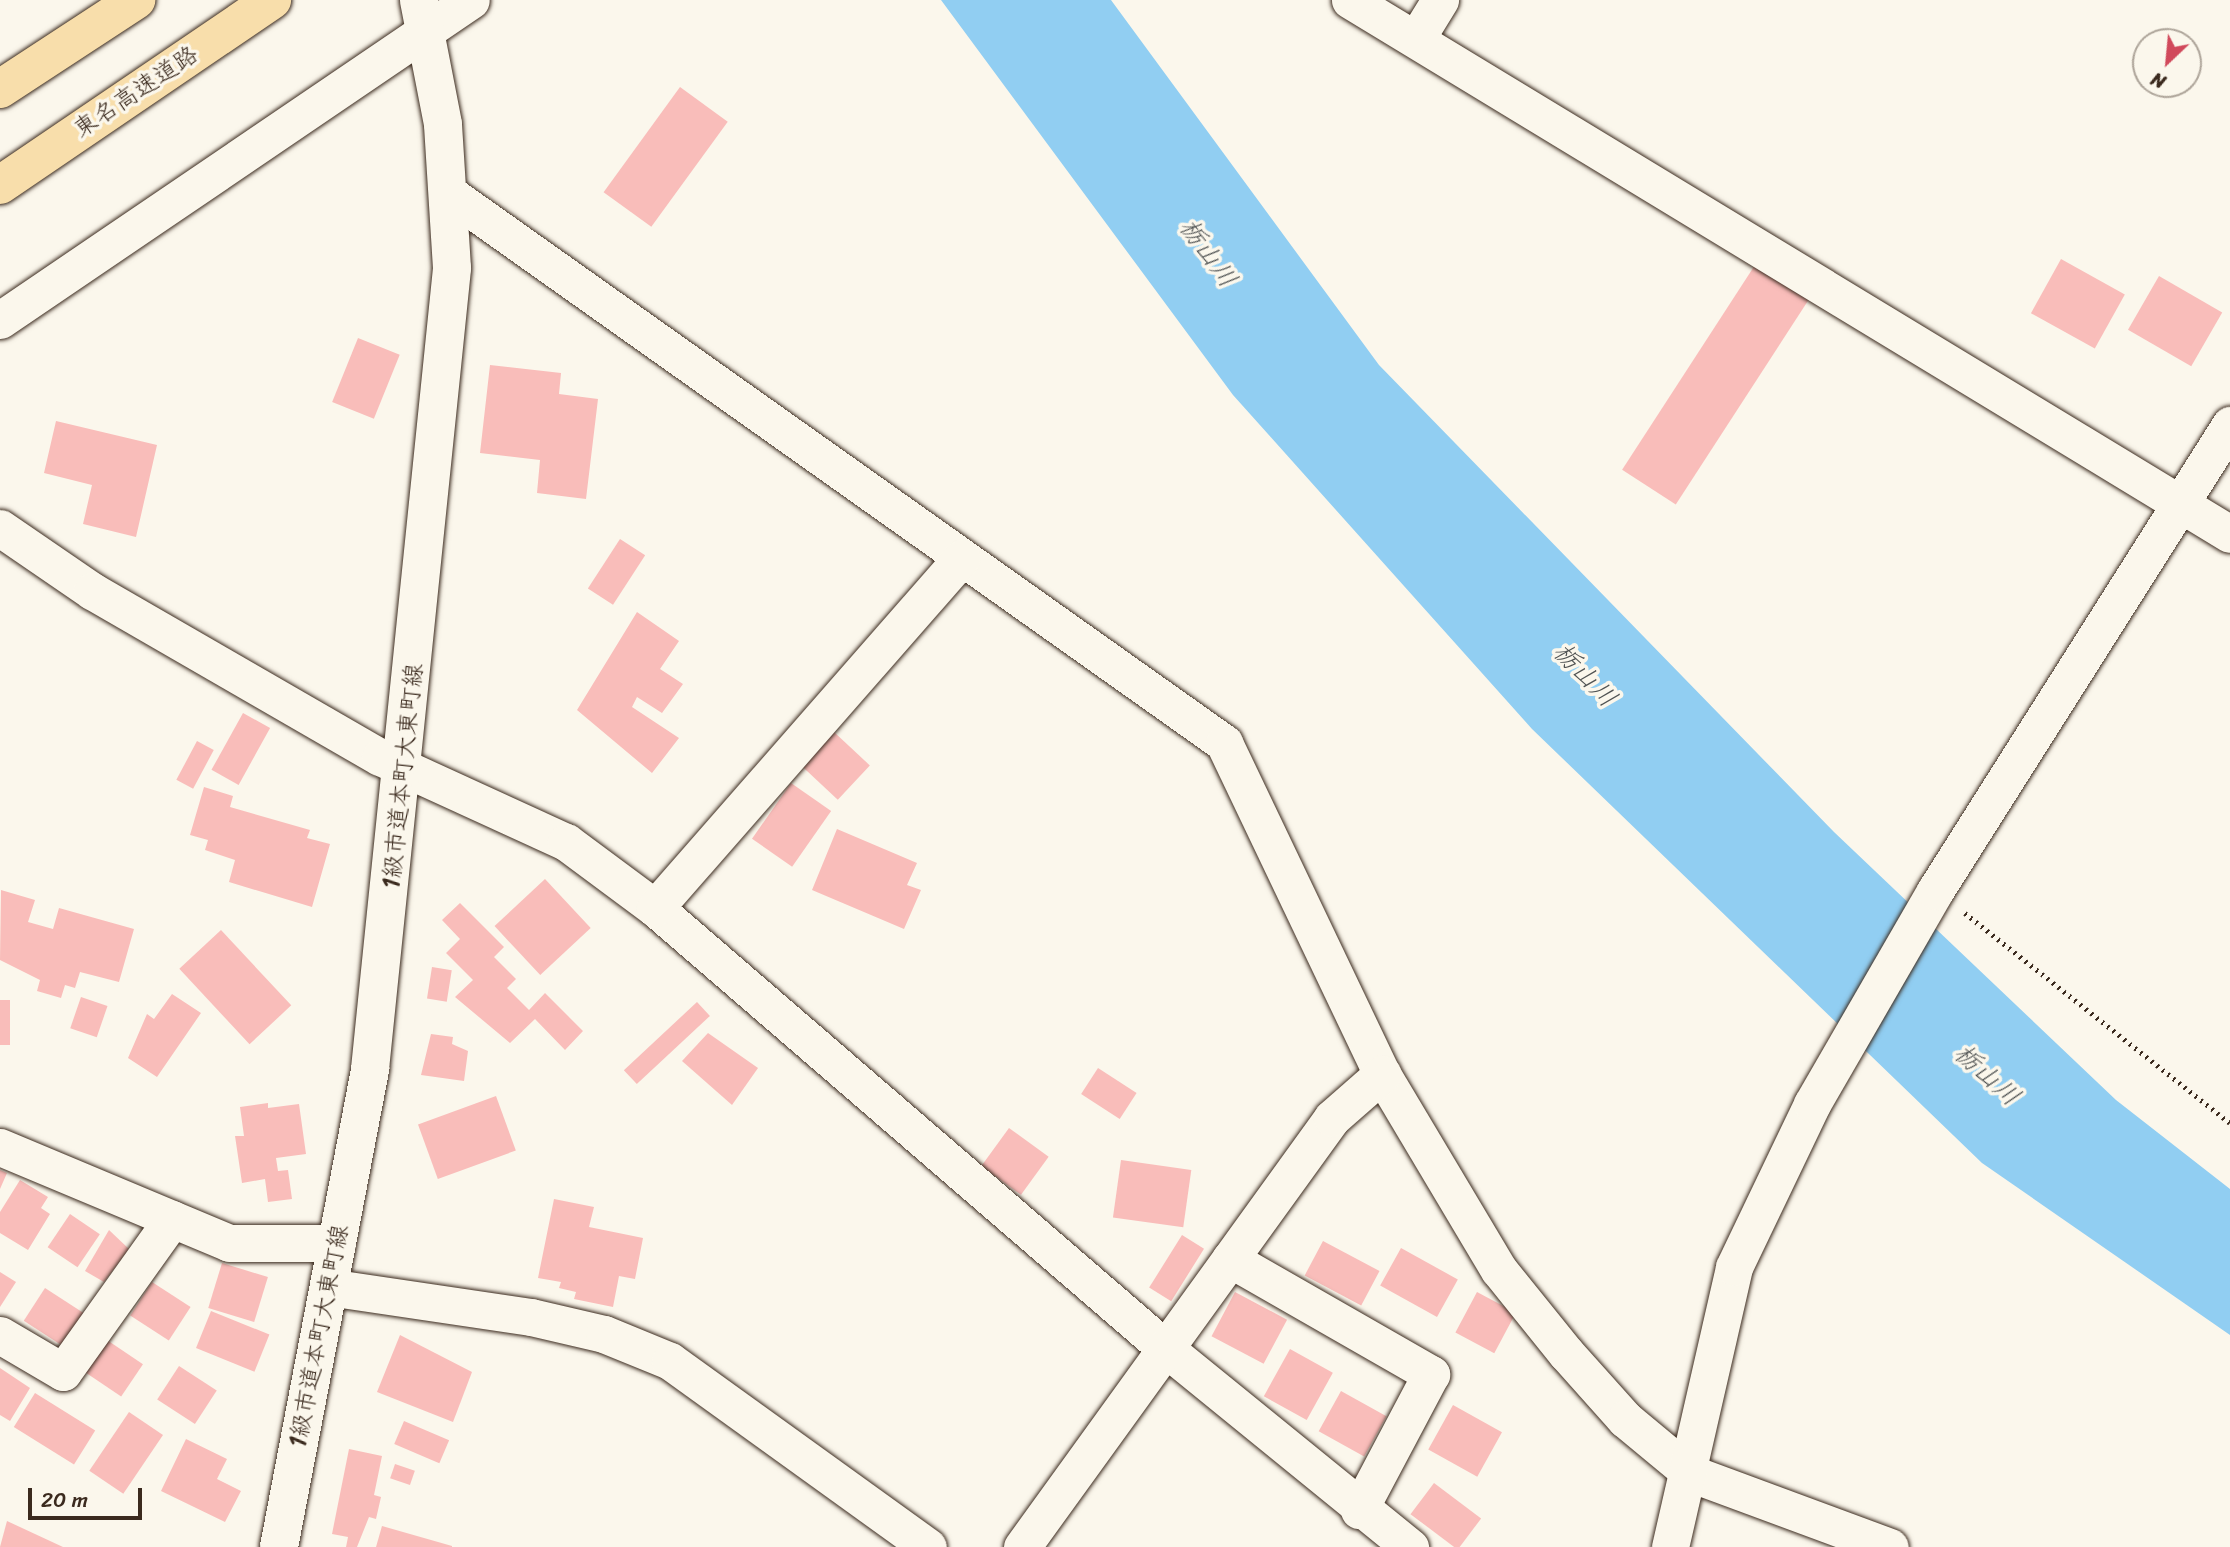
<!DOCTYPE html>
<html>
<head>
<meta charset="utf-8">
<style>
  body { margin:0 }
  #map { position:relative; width:2230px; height:1547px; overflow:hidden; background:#fbf7ec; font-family:Sriracha,"Klee One",sans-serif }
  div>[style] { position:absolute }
  .water>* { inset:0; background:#91cef2 }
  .building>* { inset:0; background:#f9bdba; transform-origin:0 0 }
  .path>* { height:4.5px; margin-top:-2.25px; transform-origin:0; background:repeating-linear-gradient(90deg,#3b2a1e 0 2px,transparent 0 7px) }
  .roads { filter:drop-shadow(0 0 2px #3b2a1e) drop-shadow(0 0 2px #3b2a1e) }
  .street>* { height:37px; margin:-18.5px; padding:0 18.5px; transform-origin:18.5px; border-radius:18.5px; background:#fbf7ec }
  .secondary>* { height:38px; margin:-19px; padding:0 19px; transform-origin:19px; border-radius:19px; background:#fbf7ec }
  .highway>* { height:38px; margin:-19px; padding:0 19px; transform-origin:19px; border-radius:19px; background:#f8deab }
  span { translate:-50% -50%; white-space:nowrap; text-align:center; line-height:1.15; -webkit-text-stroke:7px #fbf7ec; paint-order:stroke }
  .street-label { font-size:24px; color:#3b2a1e }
  .water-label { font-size:26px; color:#505353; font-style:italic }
  .north { position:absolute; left:2132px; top:28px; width:70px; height:70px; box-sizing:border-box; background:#fbf7ec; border:2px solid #aea59a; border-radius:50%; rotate:206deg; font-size:19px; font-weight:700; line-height:28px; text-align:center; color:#3b2a1e }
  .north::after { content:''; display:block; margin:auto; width:24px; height:32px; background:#d1495b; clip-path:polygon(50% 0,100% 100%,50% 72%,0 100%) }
  .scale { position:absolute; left:28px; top:1488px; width:114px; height:32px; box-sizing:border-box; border:4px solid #3b2a1e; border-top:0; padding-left:9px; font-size:21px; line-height:24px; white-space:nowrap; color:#3b2a1e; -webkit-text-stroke:5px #fbf7ec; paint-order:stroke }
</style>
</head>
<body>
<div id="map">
  <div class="water">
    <i style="clip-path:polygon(941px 0,1111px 0,1379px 365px,1834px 832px,2116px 1100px,2230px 1189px,2230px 1335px,1982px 1163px,1532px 729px,1233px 395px)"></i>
  </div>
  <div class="building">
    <i style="left:680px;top:87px;width:59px;height:130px;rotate:36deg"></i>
    <i style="left:2061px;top:259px;width:73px;height:62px;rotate:29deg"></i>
    <i style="left:1755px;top:265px;width:64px;height:244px;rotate:33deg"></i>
    <i style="left:2159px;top:276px;width:73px;height:62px;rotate:30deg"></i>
    <i style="left:358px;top:338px;width:45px;height:69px;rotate:22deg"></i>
    <i style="clip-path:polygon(490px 365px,561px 373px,559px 394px,598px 399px,586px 499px,537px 493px,540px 460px,480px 453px)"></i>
    <i style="clip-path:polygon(56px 421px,157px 445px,136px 537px,83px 524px,92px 485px,44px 473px)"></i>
    <i style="left:620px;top:539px;width:30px;height:59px;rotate:33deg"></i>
    <i style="clip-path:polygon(637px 612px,679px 641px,660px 669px,683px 684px,662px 713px,637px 697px,632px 707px,679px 738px,652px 773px,577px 710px)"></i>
    <i style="left:243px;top:713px;width:31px;height:65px;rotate:29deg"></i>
    <i style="left:834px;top:732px;width:49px;height:47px;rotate:43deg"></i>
    <i style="left:197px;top:741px;width:19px;height:44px;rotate:28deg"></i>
    <i style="left:791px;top:783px;width:49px;height:68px;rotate:35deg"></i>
    <i style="clip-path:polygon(204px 787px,233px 796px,230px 807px,310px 830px,307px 838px,330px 844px,312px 907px,229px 882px,235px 860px,205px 850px,208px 840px,190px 835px)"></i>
    <i style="clip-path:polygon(837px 829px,917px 863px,907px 885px,921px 890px,904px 929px,812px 890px)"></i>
    <i style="left:545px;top:879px;width:67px;height:69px;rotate:47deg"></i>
    <i style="clip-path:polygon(1px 890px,35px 900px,28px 922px,53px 929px,59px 908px,134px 929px,119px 982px,80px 972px,75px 988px,65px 985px,61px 998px,37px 991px,40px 980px,0 960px)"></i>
    <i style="clip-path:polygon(460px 903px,504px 947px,494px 957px,516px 979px,507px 988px,529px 1010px,545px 993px,583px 1031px,565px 1050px,535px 1019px,510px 1043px,455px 997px,473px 980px,446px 953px,460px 939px,442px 920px)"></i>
    <i style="left:221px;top:930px;width:103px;height:57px;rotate:47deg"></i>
    <i style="left:432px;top:967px;width:20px;height:32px;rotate:9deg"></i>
    <i style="clip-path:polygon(172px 994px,201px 1013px,157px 1077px,128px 1058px,147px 1014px,154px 1019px)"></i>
    <i style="left:81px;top:997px;width:28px;height:33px;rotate:19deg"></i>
    <i style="left:0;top:1000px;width:10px;height:45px"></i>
    <i style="left:697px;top:1002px;width:19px;height:100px;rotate:47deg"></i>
    <i style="clip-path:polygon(708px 1033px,758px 1068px,732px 1105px,682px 1061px)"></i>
    <i style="clip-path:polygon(431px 1034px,453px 1037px,452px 1044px,468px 1051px,464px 1081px,421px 1075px)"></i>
    <i style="left:1098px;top:1068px;width:46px;height:31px;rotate:33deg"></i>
    <i style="left:496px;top:1096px;width:58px;height:83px;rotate:70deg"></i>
    <i style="clip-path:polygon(268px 1103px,268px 1108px,299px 1104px,306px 1154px,276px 1158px,278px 1171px,288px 1170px,292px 1199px,268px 1202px,265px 1179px,242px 1183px,235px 1136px,244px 1136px,240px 1107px)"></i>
    <i style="left:1009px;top:1128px;width:49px;height:47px;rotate:36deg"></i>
    <i style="left:1121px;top:1160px;width:71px;height:58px;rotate:8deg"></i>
    <i style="clip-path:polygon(0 1170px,7px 1173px,0 1189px)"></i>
    <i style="clip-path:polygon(20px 1180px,48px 1197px,41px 1208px,50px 1214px,28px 1250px,0 1233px,0 1212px)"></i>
    <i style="clip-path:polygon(554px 1199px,594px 1207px,589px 1227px,643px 1238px,635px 1279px,619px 1276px,613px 1307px,574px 1299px,576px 1292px,559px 1288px,561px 1282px,538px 1278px)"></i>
    <i style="left:70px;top:1214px;width:36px;height:40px;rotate:34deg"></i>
    <i style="clip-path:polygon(109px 1230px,129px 1249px,104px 1282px,85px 1271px)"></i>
    <i style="left:1182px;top:1235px;width:26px;height:62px;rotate:32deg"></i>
    <i style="left:1323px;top:1241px;width:64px;height:39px;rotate:28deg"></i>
    <i style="left:1401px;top:1248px;width:65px;height:43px;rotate:29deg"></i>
    <i style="left:222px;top:1263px;width:48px;height:47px;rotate:17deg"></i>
    <i style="clip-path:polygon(0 1272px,16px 1282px,0 1307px)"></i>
    <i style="left:152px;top:1282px;width:46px;height:40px;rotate:33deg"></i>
    <i style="left:45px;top:1288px;width:46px;height:39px;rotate:33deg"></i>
    <i style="left:1235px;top:1292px;width:59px;height:50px;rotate:28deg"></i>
    <i style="left:1477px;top:1292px;width:44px;height:46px;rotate:28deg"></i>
    <i style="left:211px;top:1311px;width:63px;height:40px;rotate:22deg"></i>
    <i style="clip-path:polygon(400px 1335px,472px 1372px,453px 1422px,377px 1392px)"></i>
    <i style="left:104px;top:1338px;width:47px;height:39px;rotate:34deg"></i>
    <i style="left:1290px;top:1349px;width:49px;height:54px;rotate:29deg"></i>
    <i style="left:179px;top:1366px;width:45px;height:40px;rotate:33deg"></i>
    <i style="clip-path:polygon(0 1368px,30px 1388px,10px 1421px,0 1415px)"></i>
    <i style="left:1341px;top:1391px;width:52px;height:46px;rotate:29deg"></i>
    <i style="left:35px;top:1393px;width:71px;height:40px;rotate:32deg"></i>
    <i style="left:1453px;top:1405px;width:56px;height:51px;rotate:29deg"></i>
    <i style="left:129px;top:1412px;width:41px;height:71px;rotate:34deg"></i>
    <i style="left:404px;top:1421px;width:49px;height:25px;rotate:23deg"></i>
    <i style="clip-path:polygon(186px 1439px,227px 1459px,217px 1479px,241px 1491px,225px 1522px,161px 1491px)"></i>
    <i style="clip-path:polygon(349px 1449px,382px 1456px,374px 1495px,381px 1497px,376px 1519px,369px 1517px,357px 1547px,346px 1547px,348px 1537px,332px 1534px)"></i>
    <i style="left:395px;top:1464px;width:21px;height:15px;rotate:19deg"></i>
    <i style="left:1434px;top:1483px;width:59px;height:39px;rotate:37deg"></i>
    <i style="clip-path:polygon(7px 1521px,63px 1547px,0 1547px)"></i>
    <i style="clip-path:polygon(382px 1526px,452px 1546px,452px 1547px,376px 1547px)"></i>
  </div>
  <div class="path">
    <i style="left:1965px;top:913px;width:338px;rotate:38.4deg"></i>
  </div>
  <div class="roads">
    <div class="street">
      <i style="left:1350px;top:0;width:1029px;rotate:31.25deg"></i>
      <i style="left:1416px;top:39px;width:46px;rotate:-58.4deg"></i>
      <i style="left:451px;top:195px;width:948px;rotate:35.33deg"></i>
      <i style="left:1224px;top:743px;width:367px;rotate:64.5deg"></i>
      <i style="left:1382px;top:1074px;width:228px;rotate:59.2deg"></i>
      <i style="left:1499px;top:1270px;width:107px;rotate:51.1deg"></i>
      <i style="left:1566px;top:1353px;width:89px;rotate:48.2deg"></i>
      <i style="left:1625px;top:1419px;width:85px;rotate:39.7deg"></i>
      <i style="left:1690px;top:1473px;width:213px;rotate:20.3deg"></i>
      <i style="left:0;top:320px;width:569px;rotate:-34.19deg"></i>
      <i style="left:0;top:528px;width:112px;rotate:34.4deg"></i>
      <i style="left:92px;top:591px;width:332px;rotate:30deg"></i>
      <i style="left:380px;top:757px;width:205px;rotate:24.6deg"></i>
      <i style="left:566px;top:842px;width:111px;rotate:36.6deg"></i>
      <i style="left:655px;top:908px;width:674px;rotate:40.79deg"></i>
      <i style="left:1165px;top:1348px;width:316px;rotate:39.1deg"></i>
      <i style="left:655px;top:908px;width:465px;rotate:-48.8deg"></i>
      <i style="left:0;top:1147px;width:248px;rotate:22.7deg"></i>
      <i style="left:229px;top:1243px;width:108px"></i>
      <i style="left:1230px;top:1259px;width:232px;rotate:29.8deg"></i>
      <i style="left:1431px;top:1374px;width:154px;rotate:117.9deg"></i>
      <i style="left:328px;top:1287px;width:205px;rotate:8.4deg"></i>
      <i style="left:531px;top:1317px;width:75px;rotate:13.1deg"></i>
      <i style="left:604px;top:1334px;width:71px;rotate:22.2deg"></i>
      <i style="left:670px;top:1361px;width:318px;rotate:35.8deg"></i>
      <i style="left:0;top:1335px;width:73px;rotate:30.4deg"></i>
      <i style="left:63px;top:1372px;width:188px;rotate:-54.5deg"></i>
      <i style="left:1022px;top:1547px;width:529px;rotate:-54.15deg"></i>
      <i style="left:1332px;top:1118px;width:67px;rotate:-41.3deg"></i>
      <i style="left:1670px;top:1547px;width:287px;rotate:-77.1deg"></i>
      <i style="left:1734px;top:1267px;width:181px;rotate:-64.4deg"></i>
      <i style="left:1812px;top:1104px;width:246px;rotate:-60deg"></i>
      <i style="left:1935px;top:891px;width:552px;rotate:-57.66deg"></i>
    </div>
    <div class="secondary">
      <i style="left:279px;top:1547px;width:487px;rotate:-79.2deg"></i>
      <i style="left:370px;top:1069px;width:805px;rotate:-84.15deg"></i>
      <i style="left:452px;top:268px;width:144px;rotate:-93.6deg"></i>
      <i style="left:443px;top:124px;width:126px;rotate:-101deg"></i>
    </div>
    <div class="highway">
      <i style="left:0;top:89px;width:163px;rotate:-33.2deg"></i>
      <i style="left:0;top:185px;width:329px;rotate:-34.2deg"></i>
    </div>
  </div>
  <div class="street-label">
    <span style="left:136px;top:92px;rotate:-34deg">東名高速道路</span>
    <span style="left:403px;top:776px;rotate:-84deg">1級市道本町大東町線</span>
    <span style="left:319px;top:1336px;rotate:-79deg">1級市道本町大東町線</span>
  </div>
  <div class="water-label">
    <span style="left:1208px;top:253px;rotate:54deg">栃山川</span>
    <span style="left:1585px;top:675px;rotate:46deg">栃山川</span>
    <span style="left:1987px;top:1075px;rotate:42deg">栃山川</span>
  </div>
  <div class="north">N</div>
  <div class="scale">20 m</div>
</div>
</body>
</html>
